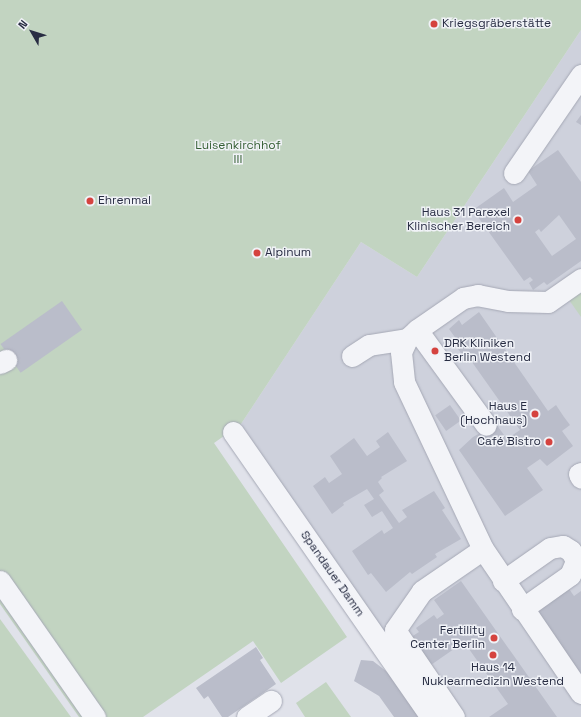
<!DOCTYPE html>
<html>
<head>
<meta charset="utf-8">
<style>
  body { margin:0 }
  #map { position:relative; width:581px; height:717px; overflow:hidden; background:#e0e2ea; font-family:"Space Grotesk",sans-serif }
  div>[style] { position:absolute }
  .built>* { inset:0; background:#ced1dc }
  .green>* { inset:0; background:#c2d4c1 }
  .building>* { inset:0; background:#babdca; transform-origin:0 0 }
  .roads { filter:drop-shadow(0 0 1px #a5a8b5) drop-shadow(0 0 1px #a5a8b5) }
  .minor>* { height:21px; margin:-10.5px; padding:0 10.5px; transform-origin:10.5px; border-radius:10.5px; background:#f3f4f8 }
  .dots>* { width:11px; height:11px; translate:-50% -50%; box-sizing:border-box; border:2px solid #f0f2f7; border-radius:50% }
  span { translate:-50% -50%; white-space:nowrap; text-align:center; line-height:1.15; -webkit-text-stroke:3px #f0f2f7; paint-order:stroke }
  .poi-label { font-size:12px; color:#282d43 }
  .left { translate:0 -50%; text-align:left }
  .right { translate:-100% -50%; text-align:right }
  .park-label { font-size:12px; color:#355f34 }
  .street-label { font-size:12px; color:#282d43 }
  .north { position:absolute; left:12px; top:12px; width:40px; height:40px; -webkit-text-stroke:3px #f0f2f7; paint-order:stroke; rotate:309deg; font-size:11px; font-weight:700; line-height:16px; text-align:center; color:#282d43 }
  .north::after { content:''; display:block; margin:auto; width:14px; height:18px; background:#282d43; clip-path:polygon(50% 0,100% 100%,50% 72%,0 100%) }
</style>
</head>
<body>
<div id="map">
  <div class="built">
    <i style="clip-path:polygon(581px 30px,581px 717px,441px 717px,346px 584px,241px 424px,361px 242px,417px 277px)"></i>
  </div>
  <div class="green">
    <i style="clip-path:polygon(0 0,581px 0,581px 30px,417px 277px,361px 242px,241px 424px,214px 443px,347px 637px,281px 683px,253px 641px,143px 717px,79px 717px,0 604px)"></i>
    <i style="clip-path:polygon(581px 287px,581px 317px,567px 297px)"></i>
    <i style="clip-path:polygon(0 619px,71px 717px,0 717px)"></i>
    <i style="clip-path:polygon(326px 682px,351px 717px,305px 717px,296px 703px)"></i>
  </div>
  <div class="building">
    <i style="clip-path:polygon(581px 115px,581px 125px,576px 122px)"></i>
    <i style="clip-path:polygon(evenodd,558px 150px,581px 182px,581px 261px,547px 285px,544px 282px,533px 290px,529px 283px,533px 280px,530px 277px,524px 281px,473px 210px,504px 188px,513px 202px,537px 185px,528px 171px,558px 150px,559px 215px,576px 239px,552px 256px,535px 232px,539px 229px,541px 232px,559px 215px)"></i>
    <i style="left:62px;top:301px;width:35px;height:75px;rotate:55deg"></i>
    <i style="clip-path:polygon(479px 312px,548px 411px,556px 405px,564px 417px,570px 425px,562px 431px,573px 446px,547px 466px,540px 459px,527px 468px,543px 490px,505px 516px,459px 450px,473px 437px,496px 424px,507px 439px,520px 430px,467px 355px,464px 357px,458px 349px,462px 347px,449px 329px,459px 320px,462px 325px)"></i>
    <i style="left:450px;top:405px;width:19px;height:18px;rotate:55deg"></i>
    <i style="clip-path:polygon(388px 432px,407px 461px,381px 477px,382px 478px,378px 482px,384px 491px,379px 495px,399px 523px,407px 517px,402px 510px,434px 491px,445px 508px,442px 510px,461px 539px,435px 554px,437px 557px,412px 574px,410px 572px,386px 592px,371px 573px,368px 575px,352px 551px,382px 530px,384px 534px,393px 528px,382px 511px,372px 517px,364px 505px,374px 499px,367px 489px,343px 503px,344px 505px,332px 514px,313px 486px,325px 477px,329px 483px,342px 474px,330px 456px,354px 438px,367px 456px,380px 447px,376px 441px)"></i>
    <i style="clip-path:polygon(461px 581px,557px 717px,489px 717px,508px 704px,464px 642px,428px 667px,408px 639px,419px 632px,416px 628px,434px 615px,437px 619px,444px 614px,434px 600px)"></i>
    <i style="clip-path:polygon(567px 586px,574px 596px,581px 591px,581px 681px,532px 610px)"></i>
    <i style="clip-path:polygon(256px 647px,263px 658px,260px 660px,276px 684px,228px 717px,222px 717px,208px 696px,204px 699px,196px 688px)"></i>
    <i style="clip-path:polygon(361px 660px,373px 661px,395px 678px,416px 707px,418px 717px,394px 717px,379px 696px,354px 681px)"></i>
  </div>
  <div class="roads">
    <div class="minor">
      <i style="left:514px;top:173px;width:119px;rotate:-55.6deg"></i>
      <i style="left:581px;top:279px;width:40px;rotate:145.1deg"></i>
      <i style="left:548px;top:302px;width:40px;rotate:-178.6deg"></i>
      <i style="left:508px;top:301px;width:31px;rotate:-169deg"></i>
      <i style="left:478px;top:295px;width:15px;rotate:169deg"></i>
      <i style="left:463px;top:298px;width:56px;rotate:145.2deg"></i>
      <i style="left:417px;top:330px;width:13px;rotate:138deg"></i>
      <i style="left:407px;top:339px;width:14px;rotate:115deg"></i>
      <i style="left:401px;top:352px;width:30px;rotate:84deg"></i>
      <i style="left:404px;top:382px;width:185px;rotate:64.7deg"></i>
      <i style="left:483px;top:549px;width:174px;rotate:55.8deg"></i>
      <i style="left:417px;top:330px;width:117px;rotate:54deg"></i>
      <i style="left:352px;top:356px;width:20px;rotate:-33deg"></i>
      <i style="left:369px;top:345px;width:38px;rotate:-9deg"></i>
      <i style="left:0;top:363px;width:7px;rotate:-27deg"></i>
      <i style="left:233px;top:432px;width:347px;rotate:55.2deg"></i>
      <i style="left:581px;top:473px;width:2px;rotate:153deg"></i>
      <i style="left:579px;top:474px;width:4px;rotate:63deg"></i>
      <i style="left:0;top:581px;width:166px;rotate:55.1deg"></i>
      <i style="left:503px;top:581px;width:57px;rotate:-35.1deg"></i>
      <i style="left:550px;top:548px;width:13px;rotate:-9deg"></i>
      <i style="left:563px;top:546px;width:9px;rotate:32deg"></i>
      <i style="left:571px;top:551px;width:11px;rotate:63deg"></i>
      <i style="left:576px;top:561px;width:15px;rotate:113deg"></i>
      <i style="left:570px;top:575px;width:59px;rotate:144.7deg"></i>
      <i style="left:247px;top:717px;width:29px;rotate:-34deg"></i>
      <i style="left:454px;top:717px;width:105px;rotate:-124.1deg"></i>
      <i style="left:395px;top:630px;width:47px;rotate:-55.3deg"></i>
      <i style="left:422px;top:591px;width:74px;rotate:-34.5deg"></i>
    </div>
  </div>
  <div class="dots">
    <i style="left:434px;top:24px;background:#d5433f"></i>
    <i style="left:90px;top:201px;background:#d5433f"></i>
    <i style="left:518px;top:220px;background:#d5433f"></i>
    <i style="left:257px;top:253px;background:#d5433f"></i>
    <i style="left:435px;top:351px;background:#d5433f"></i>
    <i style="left:535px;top:414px;background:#d5433f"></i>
    <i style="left:549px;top:442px;background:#d5433f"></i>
    <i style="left:494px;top:638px;background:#d5433f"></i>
    <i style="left:493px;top:655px;background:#d5433f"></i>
  </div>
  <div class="poi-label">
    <span class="left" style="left:442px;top:24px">Kriegsgräberstätte</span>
    <span class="left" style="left:98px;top:201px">Ehrenmal</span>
    <span class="right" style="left:510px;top:220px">Haus 31 Parexel<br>Klinischer Bereich</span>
    <span class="left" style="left:265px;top:253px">Alpinum</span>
    <span class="left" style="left:444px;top:351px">DRK Kliniken<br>Berlin Westend</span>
    <span class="right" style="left:527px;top:414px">Haus E<br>(Hochhaus)</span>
    <span class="right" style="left:541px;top:442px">Café Bistro</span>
    <span class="right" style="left:485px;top:638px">Fertility<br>Center Berlin</span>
    <span style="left:493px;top:675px">Haus 14<br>Nuklearmedizin Westend</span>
  </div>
  <div class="park-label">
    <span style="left:238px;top:153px">Luisenkirchhof<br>III</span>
  </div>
  <div class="street-label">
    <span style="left:332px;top:574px;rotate:55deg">Spandauer Damm</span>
  </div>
  <div class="north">N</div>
</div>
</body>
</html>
